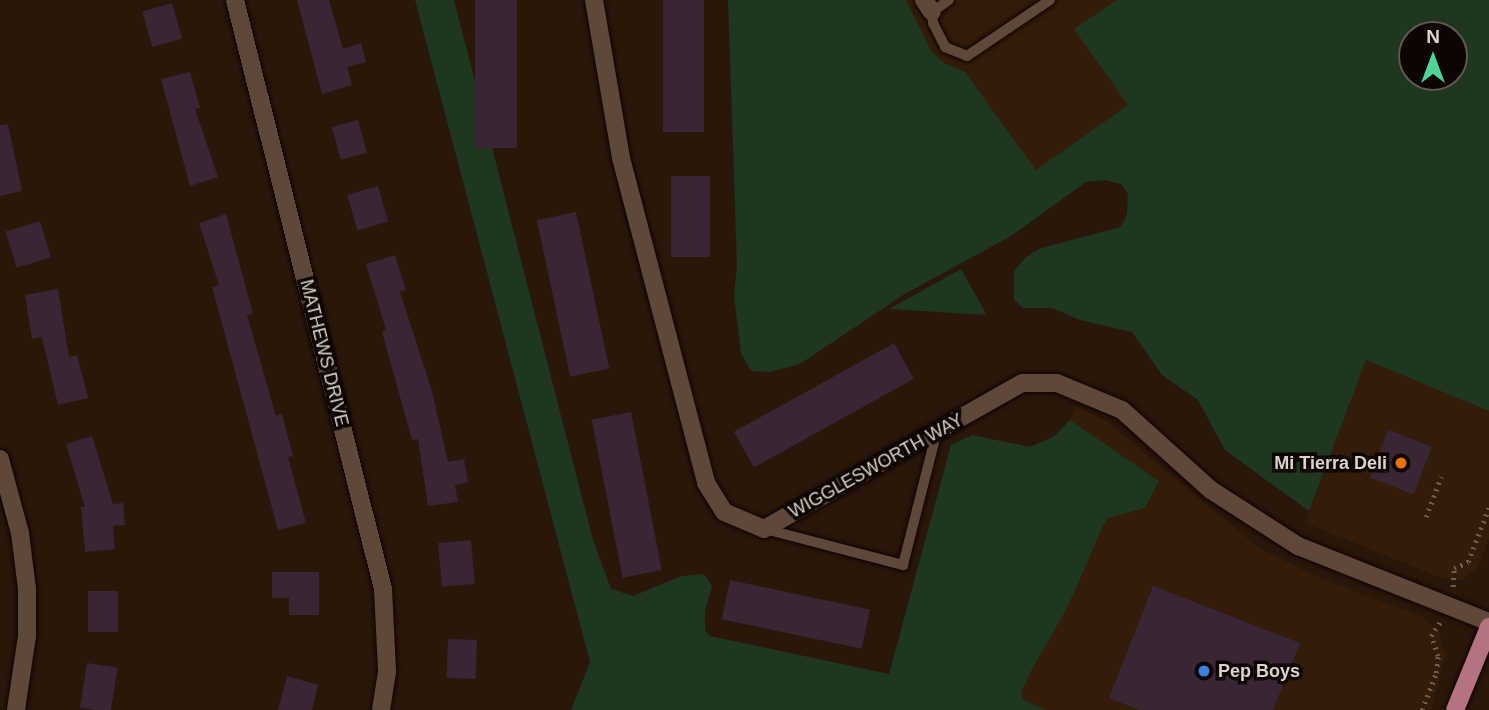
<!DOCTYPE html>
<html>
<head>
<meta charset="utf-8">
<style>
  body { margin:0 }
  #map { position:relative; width:1489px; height:710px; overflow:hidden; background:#29170a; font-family:Helvetica,sans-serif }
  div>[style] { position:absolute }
  .built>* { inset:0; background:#331c0a }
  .green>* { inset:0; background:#1f361f }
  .building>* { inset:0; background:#382634; transform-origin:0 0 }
  .path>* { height:4.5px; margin-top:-2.25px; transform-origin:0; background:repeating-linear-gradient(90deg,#6d5e52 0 2px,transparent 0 7px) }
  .roads { filter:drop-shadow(0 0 2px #100300) drop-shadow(0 0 2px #100300) }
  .lane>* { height:10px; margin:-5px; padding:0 5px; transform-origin:5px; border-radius:5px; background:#5d483a }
  .street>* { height:18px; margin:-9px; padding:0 9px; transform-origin:9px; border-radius:9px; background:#5d483a }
  .primary>* { height:18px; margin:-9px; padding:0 9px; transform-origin:9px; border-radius:9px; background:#b5737f }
  .dots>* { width:19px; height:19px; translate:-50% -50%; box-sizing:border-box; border:4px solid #0c0502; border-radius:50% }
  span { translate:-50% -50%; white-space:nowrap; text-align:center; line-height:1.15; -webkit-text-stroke:7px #0c0502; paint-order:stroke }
  .street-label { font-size:18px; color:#ded2c9 }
  .poi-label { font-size:18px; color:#ded2c9; font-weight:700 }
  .right { translate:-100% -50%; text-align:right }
  .left { translate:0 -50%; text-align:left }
  .north { position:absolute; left:1398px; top:21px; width:70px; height:70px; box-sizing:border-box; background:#0c0502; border:2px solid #605752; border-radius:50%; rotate:0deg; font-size:19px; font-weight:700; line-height:28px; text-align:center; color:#ded2c9 }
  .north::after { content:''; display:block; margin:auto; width:24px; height:32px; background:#51d397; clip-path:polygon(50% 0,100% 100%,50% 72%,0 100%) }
</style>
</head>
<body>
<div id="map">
  <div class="built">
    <i style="clip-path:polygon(768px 0,1351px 0,783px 352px)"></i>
    <i style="clip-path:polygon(1366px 359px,1489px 411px,1489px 539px,1478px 567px,1463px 580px,1444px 579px,1305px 523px)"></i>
    <i style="clip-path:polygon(1077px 406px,1109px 423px,1259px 548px,1315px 576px,1425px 618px,1439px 633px,1446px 655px,1431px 710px,921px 710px)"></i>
  </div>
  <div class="green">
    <i style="clip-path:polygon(415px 0,454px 0,593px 540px,611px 589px,633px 596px,681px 576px,704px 574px,712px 586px,705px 611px,705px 630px,710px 636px,889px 674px,951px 445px,972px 435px,1030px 447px,1053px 437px,1070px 420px,1159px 481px,1145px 508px,1108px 518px,1104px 524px,1067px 608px,1031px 671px,1021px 693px,1024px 700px,1046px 710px,571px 710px,590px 662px)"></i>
    <i style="clip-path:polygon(evenodd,728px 0,906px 0,931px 51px,944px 63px,965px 72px,1036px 170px,1128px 105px,1074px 29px,1117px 0,1489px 0,1489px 411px,1366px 360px,1309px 511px,1225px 450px,1198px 400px,1162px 375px,1132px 332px,1080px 320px,1052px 308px,1023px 308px,1014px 300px,1014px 271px,1025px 258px,1041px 248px,1121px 227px,1127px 214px,1128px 194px,1121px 184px,1104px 180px,1086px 182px,1011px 236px,903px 295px,800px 364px,770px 372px,751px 371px,741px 353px,734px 297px,737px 266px,728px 0,1412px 35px,1454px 35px,1454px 77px,1412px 77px,1412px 35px)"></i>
    <i style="clip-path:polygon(961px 269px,987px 315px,889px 309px)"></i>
  </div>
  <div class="building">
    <i style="clip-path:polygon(297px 0,329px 0,343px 49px,361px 43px,366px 62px,347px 67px,352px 85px,322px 94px)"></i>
    <i style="left:475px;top:0;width:42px;height:148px"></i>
    <i style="left:663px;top:0;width:41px;height:132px"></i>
    <i style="left:172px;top:3px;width:37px;height:31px;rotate:74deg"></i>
    <i style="clip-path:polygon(190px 72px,200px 108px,195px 109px,218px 177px,190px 186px,161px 79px)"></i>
    <i style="left:358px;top:120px;width:34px;height:27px;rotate:75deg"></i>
    <i style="clip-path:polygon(8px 124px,22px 191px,0 196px,0 125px)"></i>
    <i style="left:671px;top:176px;width:39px;height:81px"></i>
    <i style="left:378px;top:186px;width:37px;height:32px;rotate:74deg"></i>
    <i style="left:576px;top:212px;width:160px;height:40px;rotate:78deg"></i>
    <i style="clip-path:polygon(226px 214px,253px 314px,247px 315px,276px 416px,282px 414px,293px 456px,288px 457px,306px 523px,278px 530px,212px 287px,219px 285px,199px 223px)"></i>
    <i style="left:40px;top:221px;width:38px;height:36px;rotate:73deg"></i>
    <i style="clip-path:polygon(395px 255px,406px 290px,400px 292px,432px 391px,448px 462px,464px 459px,468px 483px,455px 485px,458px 502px,428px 506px,418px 439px,412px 440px,382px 332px,386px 330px,366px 264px)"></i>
    <i style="clip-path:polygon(58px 289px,69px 357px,77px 355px,88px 398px,58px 405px,42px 337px,32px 339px,25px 295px)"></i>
    <i style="left:894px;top:343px;width:41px;height:183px;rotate:61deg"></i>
    <i style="left:631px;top:412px;width:161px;height:40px;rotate:79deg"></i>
    <i style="left:1388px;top:430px;width:47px;height:51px;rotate:21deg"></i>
    <i style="clip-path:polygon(92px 436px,113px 504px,123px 503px,125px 525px,113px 526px,115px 549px,85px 552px,81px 507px,85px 507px,66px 444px)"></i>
    <i style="left:471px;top:540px;width:44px;height:33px;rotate:85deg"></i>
    <i style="clip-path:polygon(272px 572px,319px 572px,319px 615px,289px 615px,289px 598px,272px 598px)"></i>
    <i style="left:730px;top:580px;width:143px;height:40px;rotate:12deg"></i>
    <i style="clip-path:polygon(1153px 586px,1300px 643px,1273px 710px,1139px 710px,1109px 698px)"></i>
    <i style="left:88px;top:591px;width:30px;height:41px"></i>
    <i style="left:448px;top:639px;width:29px;height:39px;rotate:2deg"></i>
    <i style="left:87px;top:663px;width:31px;height:45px;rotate:9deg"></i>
    <i style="clip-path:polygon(287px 676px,318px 685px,312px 710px,278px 710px)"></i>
  </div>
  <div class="path">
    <i style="left:1426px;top:517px;width:43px;rotate:-69.4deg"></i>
    <i style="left:1453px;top:587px;width:19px;rotate:-87deg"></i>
    <i style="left:1454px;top:568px;width:15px;rotate:-23deg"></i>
    <i style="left:1468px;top:562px;width:59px;rotate:-69.1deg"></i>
    <i style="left:1422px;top:710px;width:40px;rotate:-69deg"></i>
    <i style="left:1436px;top:673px;width:17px;rotate:-83deg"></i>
    <i style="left:1438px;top:656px;width:21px;rotate:-109deg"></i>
    <i style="left:1431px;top:636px;width:17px;rotate:-57deg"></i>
  </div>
  <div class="roads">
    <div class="lane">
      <i style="left:949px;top:0;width:21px;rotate:145deg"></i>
      <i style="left:932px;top:12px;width:11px;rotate:85deg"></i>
      <i style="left:933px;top:23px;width:27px;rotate:63deg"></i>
      <i style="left:945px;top:47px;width:24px;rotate:22deg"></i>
      <i style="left:967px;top:56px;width:100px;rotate:-34deg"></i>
      <i style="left:765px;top:529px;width:143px;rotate:14.6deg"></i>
      <i style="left:903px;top:565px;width:138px;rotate:-75.8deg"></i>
    </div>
    <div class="street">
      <i style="left:235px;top:0;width:607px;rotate:75.9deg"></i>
      <i style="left:383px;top:589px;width:83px;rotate:87.2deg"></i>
      <i style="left:387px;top:672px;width:38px;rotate:99deg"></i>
      <i style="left:594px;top:0;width:160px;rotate:80.3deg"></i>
      <i style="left:621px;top:158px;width:336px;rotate:75.3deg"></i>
      <i style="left:706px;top:483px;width:34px;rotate:58deg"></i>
      <i style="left:724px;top:512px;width:43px;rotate:23deg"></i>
      <i style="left:764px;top:529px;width:296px;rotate:-29.5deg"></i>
      <i style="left:1022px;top:383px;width:35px"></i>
      <i style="left:1057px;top:383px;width:70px;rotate:22.6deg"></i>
      <i style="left:1122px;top:410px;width:120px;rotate:42deg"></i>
      <i style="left:1211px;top:490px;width:103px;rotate:32.8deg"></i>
      <i style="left:1298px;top:546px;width:206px;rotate:21.7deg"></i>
      <i style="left:924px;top:0;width:14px;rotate:56deg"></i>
      <i style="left:0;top:459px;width:77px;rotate:74.9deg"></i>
      <i style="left:20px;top:533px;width:56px;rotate:82.9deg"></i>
      <i style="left:27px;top:589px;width:47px;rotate:90deg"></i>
      <i style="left:27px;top:636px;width:75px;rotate:98.5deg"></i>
    </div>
    <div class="primary">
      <i style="left:1455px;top:710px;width:90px;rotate:-67.7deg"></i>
    </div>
  </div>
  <div class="dots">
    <i style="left:1401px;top:463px;background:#e8710a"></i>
    <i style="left:1204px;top:671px;background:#3f7fe0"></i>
  </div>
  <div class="street-label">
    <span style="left:324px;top:353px;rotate:76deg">MATHEWS DRIVE</span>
    <span style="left:876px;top:466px;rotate:-29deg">WIGGLESWORTH WAY</span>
  </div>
  <div class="poi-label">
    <span class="right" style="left:1387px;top:463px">Mi Tierra Deli</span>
    <span class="left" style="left:1218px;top:671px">Pep Boys</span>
  </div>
  <div class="north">N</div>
</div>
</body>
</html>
